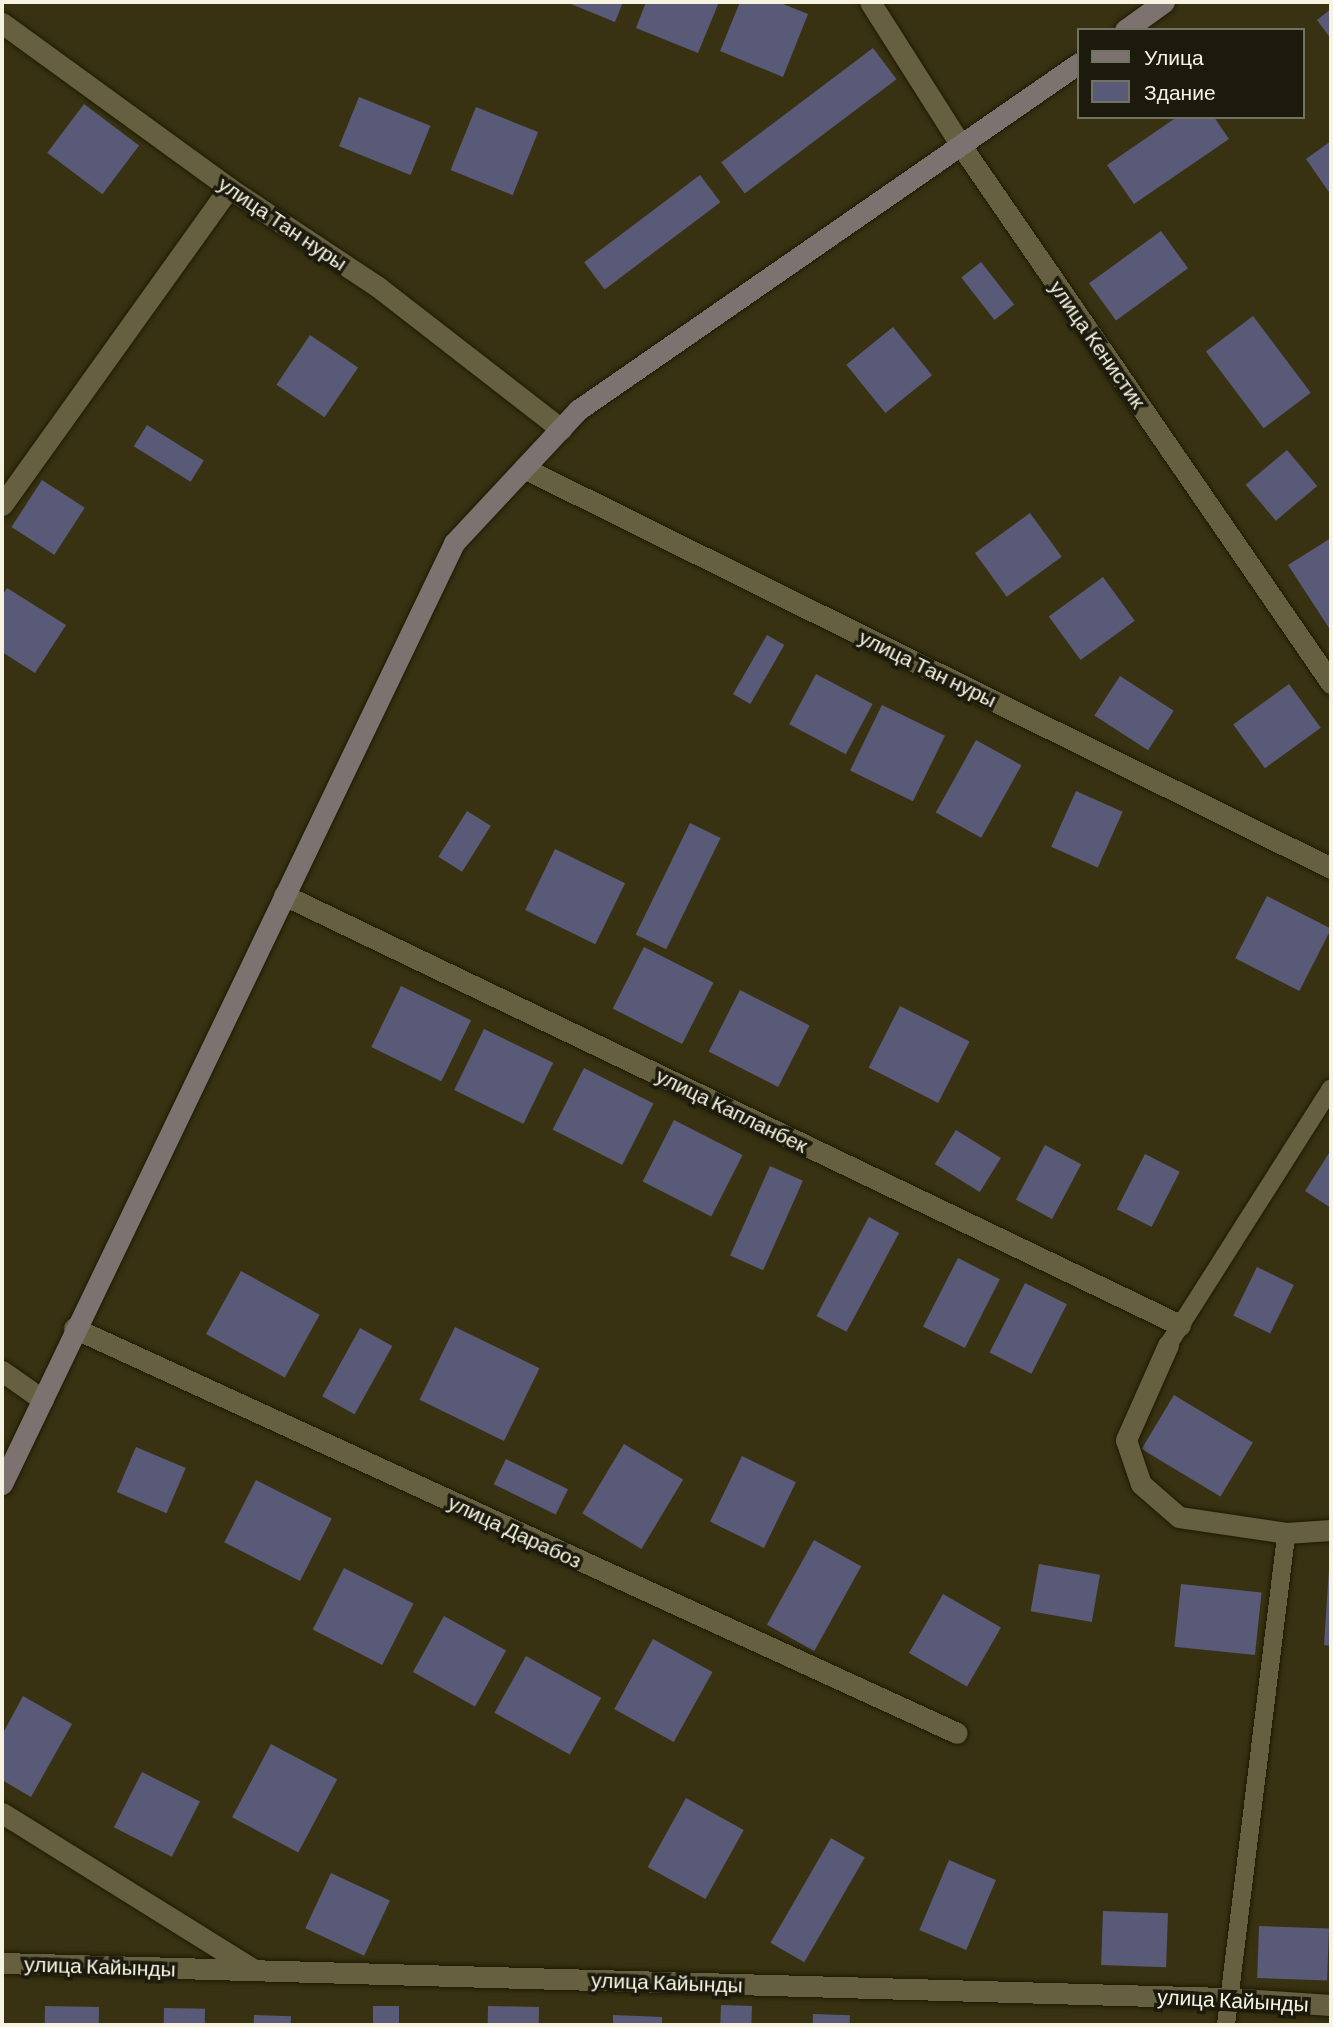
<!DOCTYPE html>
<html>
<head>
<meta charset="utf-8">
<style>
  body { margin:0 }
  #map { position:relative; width:1333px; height:2027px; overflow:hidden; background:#383213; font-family:Barlow,sans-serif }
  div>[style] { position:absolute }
  .building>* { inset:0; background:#595a78; transform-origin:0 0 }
  .roads { filter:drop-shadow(0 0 2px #1f1a00) drop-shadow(0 0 2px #1f1a00) }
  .lane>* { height:18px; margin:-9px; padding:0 9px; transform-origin:9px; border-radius:9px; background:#666040 }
  .street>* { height:21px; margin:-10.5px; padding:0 10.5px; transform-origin:10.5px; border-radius:10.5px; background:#666040 }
  .secondary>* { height:21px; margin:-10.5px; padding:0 10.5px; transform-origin:10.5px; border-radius:10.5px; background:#7c7370 }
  span { translate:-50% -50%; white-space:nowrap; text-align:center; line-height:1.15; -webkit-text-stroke:7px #1c1a0d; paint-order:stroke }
  .street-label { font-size:21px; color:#f6f4e1 }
  .frame { position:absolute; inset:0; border:4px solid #f6f4e1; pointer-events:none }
  .legend { position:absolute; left:1077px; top:28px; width:228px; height:91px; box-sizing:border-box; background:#1c1a0d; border:2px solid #737162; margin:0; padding:9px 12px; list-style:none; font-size:21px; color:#f6f4e1 }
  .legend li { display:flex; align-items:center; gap:14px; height:35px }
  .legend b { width:35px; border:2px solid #737162 }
</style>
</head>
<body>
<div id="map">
  <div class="building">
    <i style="clip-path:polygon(566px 2px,623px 2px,615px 22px)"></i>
    <i style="clip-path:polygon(646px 2px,719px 2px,698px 53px,636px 28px)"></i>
    <i style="clip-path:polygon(740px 2px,778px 2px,808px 14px,783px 77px,720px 51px)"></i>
    <i style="clip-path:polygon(1331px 9px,1331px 39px,1317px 20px)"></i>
    <i style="left:873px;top:48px;width:39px;height:190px;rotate:53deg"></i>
    <i style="left:359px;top:97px;width:77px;height:53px;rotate:22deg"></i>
    <i style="left:84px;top:104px;width:69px;height:61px;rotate:37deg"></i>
    <i style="left:476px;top:107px;width:67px;height:68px;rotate:22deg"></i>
    <i style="clip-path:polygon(1177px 117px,1214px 117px,1229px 139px,1134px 204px,1107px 165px)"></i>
    <i style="clip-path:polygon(1331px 141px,1331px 195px,1306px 159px)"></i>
    <i style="left:700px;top:175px;width:34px;height:145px;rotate:53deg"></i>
    <i style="left:1161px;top:231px;width:46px;height:89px;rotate:54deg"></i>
    <i style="left:981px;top:262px;width:54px;height:25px;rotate:52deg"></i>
    <i style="left:1253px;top:316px;width:96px;height:59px;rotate:53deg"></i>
    <i style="left:893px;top:327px;width:62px;height:60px;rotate:51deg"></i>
    <i style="left:310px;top:335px;width:58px;height:60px;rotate:34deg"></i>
    <i style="left:147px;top:425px;width:67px;height:25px;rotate:32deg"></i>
    <i style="left:1287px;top:450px;width:47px;height:54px;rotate:50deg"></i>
    <i style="left:42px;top:480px;width:51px;height:56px;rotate:33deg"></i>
    <i style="left:1030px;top:513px;width:54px;height:68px;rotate:54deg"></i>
    <i style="clip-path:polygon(1331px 538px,1331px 631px,1288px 565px)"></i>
    <i style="left:1103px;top:577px;width:54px;height:67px;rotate:54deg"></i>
    <i style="clip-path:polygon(7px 588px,66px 625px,35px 673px,2px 652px,2px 596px)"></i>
    <i style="left:767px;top:635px;width:20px;height:68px;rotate:30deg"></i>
    <i style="left:816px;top:674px;width:64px;height:57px;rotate:28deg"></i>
    <i style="left:1120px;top:676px;width:64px;height:47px;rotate:33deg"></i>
    <i style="left:1289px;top:684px;width:54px;height:69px;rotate:54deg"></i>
    <i style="left:882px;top:705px;width:70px;height:73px;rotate:26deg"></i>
    <i style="left:976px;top:740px;width:52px;height:83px;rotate:29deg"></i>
    <i style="left:1076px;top:791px;width:51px;height:61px;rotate:24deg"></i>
    <i style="left:467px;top:811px;width:28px;height:54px;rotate:32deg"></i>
    <i style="left:690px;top:823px;width:34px;height:124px;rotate:26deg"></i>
    <i style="left:555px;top:849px;width:78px;height:68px;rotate:26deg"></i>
    <i style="left:1267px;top:896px;width:72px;height:70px;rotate:27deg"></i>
    <i style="left:644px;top:947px;width:78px;height:69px;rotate:27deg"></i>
    <i style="left:401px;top:986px;width:78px;height:68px;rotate:26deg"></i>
    <i style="left:740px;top:990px;width:78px;height:69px;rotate:27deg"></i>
    <i style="left:900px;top:1006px;width:78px;height:69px;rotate:27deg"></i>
    <i style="left:484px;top:1029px;width:77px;height:68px;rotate:26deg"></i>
    <i style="left:584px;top:1068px;width:78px;height:69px;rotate:27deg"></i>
    <i style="left:674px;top:1120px;width:77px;height:69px;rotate:27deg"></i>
    <i style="left:956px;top:1130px;width:53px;height:40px;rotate:32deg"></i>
    <i style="left:1045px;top:1145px;width:41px;height:62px;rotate:28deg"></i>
    <i style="clip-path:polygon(1331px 1150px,1331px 1208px,1305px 1191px)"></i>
    <i style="left:1145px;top:1154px;width:39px;height:62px;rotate:27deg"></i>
    <i style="left:770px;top:1166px;width:36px;height:98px;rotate:24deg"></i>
    <i style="left:869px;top:1217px;width:34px;height:112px;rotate:28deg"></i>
    <i style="left:958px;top:1258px;width:47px;height:77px;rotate:27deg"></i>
    <i style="left:1257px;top:1267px;width:41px;height:54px;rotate:26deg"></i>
    <i style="left:241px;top:1271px;width:90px;height:72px;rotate:29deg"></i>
    <i style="left:1025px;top:1283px;width:47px;height:78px;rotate:27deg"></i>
    <i style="left:455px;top:1327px;width:94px;height:81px;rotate:26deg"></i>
    <i style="left:360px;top:1328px;width:37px;height:78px;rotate:29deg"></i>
    <i style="left:1174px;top:1395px;width:92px;height:63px;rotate:31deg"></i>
    <i style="left:624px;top:1444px;width:69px;height:81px;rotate:31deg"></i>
    <i style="left:136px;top:1447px;width:54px;height:49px;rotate:23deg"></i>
    <i style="left:742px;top:1456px;width:60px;height:73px;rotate:26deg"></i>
    <i style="left:506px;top:1459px;width:69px;height:28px;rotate:26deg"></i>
    <i style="left:256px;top:1480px;width:85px;height:70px;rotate:27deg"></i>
    <i style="left:814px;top:1540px;width:54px;height:97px;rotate:29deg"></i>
    <i style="left:1039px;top:1564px;width:62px;height:48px;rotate:10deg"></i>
    <i style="left:344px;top:1568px;width:78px;height:69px;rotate:27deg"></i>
    <i style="clip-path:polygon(1329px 1569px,1331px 1569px,1331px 1646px,1324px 1645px)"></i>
    <i style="left:1181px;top:1584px;width:81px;height:63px;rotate:6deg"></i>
    <i style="left:943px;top:1594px;width:67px;height:68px;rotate:30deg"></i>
    <i style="left:444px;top:1616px;width:71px;height:64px;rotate:29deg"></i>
    <i style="left:653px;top:1639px;width:68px;height:80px;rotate:29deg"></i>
    <i style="left:526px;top:1656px;width:86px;height:65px;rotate:29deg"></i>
    <i style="clip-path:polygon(23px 1696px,72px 1724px,31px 1797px,2px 1780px,2px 1735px)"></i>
    <i style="left:271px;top:1744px;width:75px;height:83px;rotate:28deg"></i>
    <i style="left:142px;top:1772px;width:65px;height:62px;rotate:27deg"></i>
    <i style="left:686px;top:1798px;width:66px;height:79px;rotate:29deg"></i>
    <i style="left:831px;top:1838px;width:39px;height:121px;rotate:30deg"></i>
    <i style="left:949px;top:1860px;width:51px;height:76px;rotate:23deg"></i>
    <i style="left:331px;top:1873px;width:65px;height:61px;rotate:25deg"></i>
    <i style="left:1103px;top:1911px;width:65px;height:54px;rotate:2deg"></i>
    <i style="left:1259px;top:1926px;width:70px;height:52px;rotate:2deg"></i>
    <i style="left:721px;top:2005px;width:31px;height:20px;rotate:2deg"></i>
    <i style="left:45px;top:2006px;width:54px;height:19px;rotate:1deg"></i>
    <i style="left:373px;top:2006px;width:26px;height:19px"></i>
    <i style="left:488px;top:2006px;width:51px;height:19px;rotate:1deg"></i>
    <i style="left:164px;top:2008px;width:41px;height:17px;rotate:1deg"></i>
    <i style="left:813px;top:2014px;width:37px;height:11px;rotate:2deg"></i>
    <i style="left:254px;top:2015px;width:37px;height:10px;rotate:2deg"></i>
    <i style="clip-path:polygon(613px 2015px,662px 2017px,662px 2025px,613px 2025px)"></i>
  </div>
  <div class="roads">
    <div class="lane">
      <i style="left:1168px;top:1345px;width:304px;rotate:-57.6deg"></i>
      <i style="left:1226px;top:2025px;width:496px;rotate:-83deg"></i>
    </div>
    <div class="street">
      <i style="left:870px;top:2px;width:172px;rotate:57.6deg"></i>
      <i style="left:962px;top:147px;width:651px;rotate:55.46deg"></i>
      <i style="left:2px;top:23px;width:281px;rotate:36deg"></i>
      <i style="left:229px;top:188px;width:179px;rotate:33.6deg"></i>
      <i style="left:378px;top:287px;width:232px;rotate:37.8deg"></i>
      <i style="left:524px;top:468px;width:901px;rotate:26.37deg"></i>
      <i style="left:2px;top:505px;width:390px;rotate:-54.4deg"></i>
      <i style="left:284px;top:895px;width:994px;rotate:25.64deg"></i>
      <i style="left:74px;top:1328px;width:971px;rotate:24.64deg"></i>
      <i style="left:1168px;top:1345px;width:104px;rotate:113.9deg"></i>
      <i style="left:1126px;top:1440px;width:46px;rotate:71.2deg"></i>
      <i style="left:1141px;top:1484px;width:50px;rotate:41deg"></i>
      <i style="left:1179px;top:1517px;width:108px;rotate:8.5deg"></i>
      <i style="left:1286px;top:1533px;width:45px;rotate:-3.8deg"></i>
      <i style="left:2px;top:1371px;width:50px;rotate:35.3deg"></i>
      <i style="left:2px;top:1813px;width:296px;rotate:31.9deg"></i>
      <i style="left:2px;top:1963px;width:1225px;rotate:1.64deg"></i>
      <i style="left:1227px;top:1998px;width:104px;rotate:3.9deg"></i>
    </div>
    <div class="secondary">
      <i style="left:1125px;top:30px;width:48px;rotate:-35.7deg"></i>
      <i style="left:2px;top:1484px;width:1044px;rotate:-64.34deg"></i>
      <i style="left:454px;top:543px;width:182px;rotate:-47deg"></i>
      <i style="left:578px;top:410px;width:609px;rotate:-34.71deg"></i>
    </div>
  </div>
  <div class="street-label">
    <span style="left:283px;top:223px;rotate:34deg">улица Тан нуры</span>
    <span style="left:1098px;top:344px;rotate:55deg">улица Кенистик</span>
    <span style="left:928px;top:668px;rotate:26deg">улица Тан нуры</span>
    <span style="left:732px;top:1110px;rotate:26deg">улица Капланбек</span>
    <span style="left:515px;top:1531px;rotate:25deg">улица Дарабоз</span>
    <span style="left:100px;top:1966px;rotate:2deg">улица Кайынды</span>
    <span style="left:667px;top:1982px;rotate:2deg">улица Кайынды</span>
    <span style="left:1233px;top:2000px;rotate:3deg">улица Кайынды</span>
  </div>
  <div class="frame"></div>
  <ul class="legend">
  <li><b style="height:9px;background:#7c7370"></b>Улица</li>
  <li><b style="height:19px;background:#595a78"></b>Здание</li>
  </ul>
</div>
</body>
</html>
